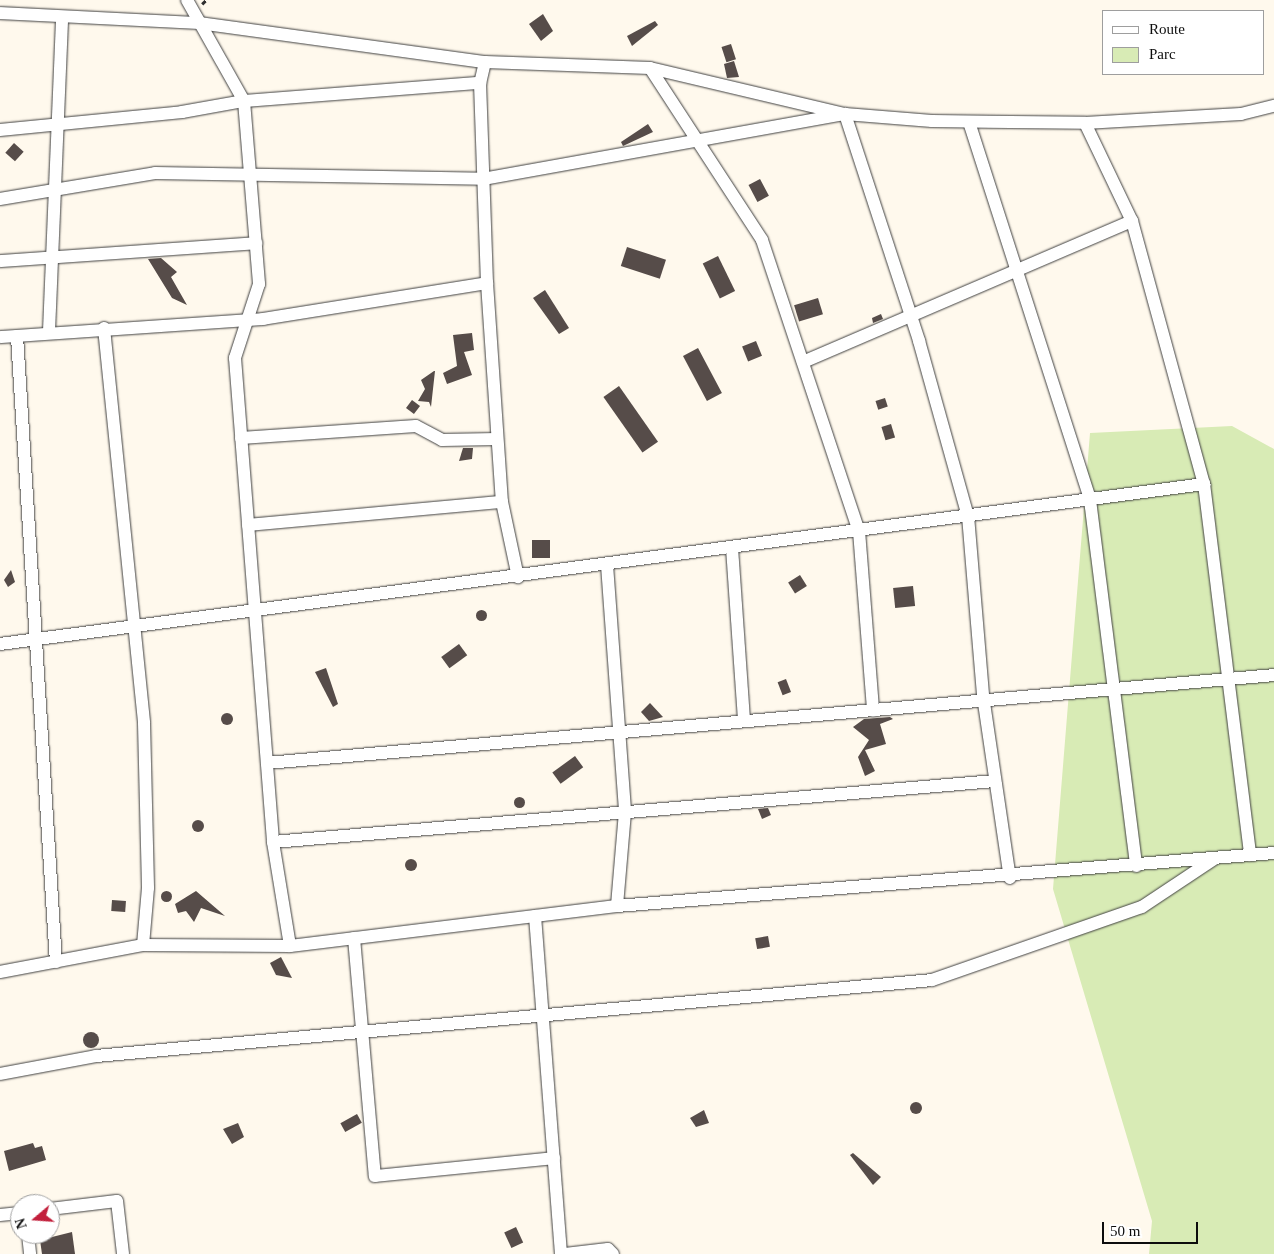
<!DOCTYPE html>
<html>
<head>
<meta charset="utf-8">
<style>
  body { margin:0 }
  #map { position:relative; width:1274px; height:1254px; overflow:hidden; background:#fff9ed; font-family:"Times New Roman",serif }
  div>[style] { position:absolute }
  .green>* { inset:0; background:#d8ebb5 }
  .building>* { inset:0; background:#564c49; transform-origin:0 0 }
  .round { border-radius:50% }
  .path>* { height:2.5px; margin-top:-1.25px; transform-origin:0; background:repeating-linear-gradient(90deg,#2f2f2f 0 5px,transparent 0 7.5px) }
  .roads { filter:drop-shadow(0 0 1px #404040) drop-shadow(0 0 1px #404040) }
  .street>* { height:12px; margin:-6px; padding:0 6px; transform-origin:6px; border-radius:6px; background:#fff }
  span { translate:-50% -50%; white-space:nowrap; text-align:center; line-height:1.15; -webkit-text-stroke:5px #fff; paint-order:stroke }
  .legend { position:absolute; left:1102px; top:10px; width:162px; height:65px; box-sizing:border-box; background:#fff; border:1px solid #9e9e9e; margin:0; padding:6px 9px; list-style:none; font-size:15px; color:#0d0d0d }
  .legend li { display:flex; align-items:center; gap:10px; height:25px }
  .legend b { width:25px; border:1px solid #9e9e9e }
  .north { position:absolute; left:10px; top:1194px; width:50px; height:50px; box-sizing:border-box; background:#fff; border:1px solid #9e9e9e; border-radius:50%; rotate:252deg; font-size:14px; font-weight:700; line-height:20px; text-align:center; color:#0d0d0d }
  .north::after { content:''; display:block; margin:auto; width:18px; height:22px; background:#c21f3b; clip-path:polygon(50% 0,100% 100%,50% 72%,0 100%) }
  .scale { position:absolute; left:1102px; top:1222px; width:96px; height:22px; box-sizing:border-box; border:2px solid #0d0d0d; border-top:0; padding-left:6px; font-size:15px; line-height:18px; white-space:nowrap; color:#0d0d0d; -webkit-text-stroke:4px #fff; paint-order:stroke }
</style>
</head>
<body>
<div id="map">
  <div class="green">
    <i style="clip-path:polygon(1232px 426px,1274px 449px,1274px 1254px,1149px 1254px,1152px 1221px,1053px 889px,1090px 433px)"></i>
  </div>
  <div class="building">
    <i style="clip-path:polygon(543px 14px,553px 31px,541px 41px,529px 24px)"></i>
    <i style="clip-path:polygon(655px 21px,658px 25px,632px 46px,627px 36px)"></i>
    <i style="left:731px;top:44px;width:16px;height:10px;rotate:72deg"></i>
    <i style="clip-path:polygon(734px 61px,739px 77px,727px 78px,724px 64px)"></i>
    <i style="clip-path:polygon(648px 124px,653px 132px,623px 146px,621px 142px)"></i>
    <i style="left:14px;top:143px;width:13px;height:13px;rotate:42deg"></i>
    <i style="left:760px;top:179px;width:19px;height:13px;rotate:62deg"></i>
    <i style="left:627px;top:247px;width:41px;height:20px;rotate:18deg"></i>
    <i style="left:718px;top:256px;width:39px;height:17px;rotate:64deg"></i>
    <i style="clip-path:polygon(161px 258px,177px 272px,171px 277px,187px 305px,172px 298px,148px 259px)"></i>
    <i style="clip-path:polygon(545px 290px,569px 328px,559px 334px,533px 298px)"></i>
    <i style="left:818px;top:298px;width:17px;height:25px;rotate:73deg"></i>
    <i style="clip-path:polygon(881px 314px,883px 319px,873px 323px,872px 318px)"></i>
    <i style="clip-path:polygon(472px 333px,474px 350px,464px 352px,472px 375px,447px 384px,443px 373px,457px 366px,453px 335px)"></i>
    <i style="left:756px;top:341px;width:16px;height:15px;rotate:68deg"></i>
    <i style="left:698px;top:348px;width:51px;height:17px;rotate:62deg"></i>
    <i style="clip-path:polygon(434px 371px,435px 371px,431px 407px,429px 402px,418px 401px,425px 389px,421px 380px)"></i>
    <i style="left:619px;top:386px;width:68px;height:19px;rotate:55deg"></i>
    <i style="left:885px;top:398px;width:9px;height:10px;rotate:72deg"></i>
    <i style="left:412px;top:400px;width:10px;height:10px;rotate:37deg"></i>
    <i style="left:891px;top:424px;width:14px;height:10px;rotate:73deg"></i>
    <i style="clip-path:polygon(463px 448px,473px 448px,472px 459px,459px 461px)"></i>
    <i style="left:550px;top:540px;width:18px;height:18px;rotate:90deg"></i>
    <i style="clip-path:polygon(11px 570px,15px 582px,8px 587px,4px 580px)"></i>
    <i style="left:800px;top:575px;width:13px;height:14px;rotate:58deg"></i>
    <i style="left:913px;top:586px;width:20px;height:20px;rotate:84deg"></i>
    <i class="round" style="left:475.5px;top:609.5px;width:11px;height:11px"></i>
    <i style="left:459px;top:644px;width:14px;height:22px;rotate:54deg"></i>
    <i style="clip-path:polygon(326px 668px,338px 704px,333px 707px,315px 672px)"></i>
    <i style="left:786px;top:679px;width:14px;height:9px;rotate:69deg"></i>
    <i style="clip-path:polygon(650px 703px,663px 717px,649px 721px,641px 712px)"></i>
    <i class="round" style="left:221px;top:713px;width:12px;height:12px"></i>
    <i style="clip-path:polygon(890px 717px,893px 719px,880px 724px,886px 744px,865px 750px,875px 771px,865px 776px,858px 757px,869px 740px,853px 727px,864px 719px)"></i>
    <i style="left:575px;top:756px;width:14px;height:28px;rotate:54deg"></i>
    <i class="round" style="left:513.5px;top:796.5px;width:11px;height:11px"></i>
    <i style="clip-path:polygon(768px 808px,771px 815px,762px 819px,758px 809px)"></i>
    <i class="round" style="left:192px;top:820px;width:12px;height:12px"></i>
    <i class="round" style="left:405px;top:859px;width:12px;height:12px"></i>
    <i class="round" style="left:160.5px;top:890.5px;width:11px;height:11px"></i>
    <i style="clip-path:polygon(196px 891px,225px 916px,201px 908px,194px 922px,186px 911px,178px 913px,175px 904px)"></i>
    <i style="left:112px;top:900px;width:14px;height:11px;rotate:4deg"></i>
    <i style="left:768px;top:936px;width:11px;height:13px;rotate:80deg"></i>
    <i style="clip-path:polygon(281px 957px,292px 978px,276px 975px,270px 963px)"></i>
    <i class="round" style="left:83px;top:1032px;width:16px;height:16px"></i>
    <i class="round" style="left:910px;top:1102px;width:12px;height:12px"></i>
    <i style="clip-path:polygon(704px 1110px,709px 1123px,696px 1127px,690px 1118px)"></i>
    <i style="left:357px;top:1114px;width:10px;height:19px;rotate:61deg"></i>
    <i style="clip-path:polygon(238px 1123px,244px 1137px,232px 1144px,223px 1129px)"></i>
    <i style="clip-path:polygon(33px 1143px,35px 1148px,42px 1146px,46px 1160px,9px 1171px,4px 1151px)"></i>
    <i style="clip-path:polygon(853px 1153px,881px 1177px,873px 1185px,850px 1155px)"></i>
    <i style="left:516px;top:1227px;width:17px;height:13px;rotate:65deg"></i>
    <i style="clip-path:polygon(72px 1232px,75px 1254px,42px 1254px,40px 1240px)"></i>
  </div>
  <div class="path">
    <i style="left:202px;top:4px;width:6px;rotate:-45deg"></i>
  </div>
  <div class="roads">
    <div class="street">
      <i style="left:187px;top:0;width:116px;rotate:60.6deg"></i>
      <i style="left:244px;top:101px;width:184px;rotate:85.3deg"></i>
      <i style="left:259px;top:284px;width:78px;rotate:108deg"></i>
      <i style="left:235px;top:358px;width:485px;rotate:85.5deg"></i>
      <i style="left:273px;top:842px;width:105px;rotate:80.7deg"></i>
      <i style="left:0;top:13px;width:199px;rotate:2.9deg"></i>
      <i style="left:199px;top:23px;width:289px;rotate:7.8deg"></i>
      <i style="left:485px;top:62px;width:165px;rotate:2.1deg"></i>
      <i style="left:650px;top:68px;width:200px;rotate:13.3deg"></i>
      <i style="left:845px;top:114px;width:239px;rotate:71.9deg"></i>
      <i style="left:919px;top:341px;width:182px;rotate:74.4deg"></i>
      <i style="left:968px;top:516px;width:181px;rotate:85.2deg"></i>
      <i style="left:983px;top:696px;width:184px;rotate:81.6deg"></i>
      <i style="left:485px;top:62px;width:22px;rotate:103deg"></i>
      <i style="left:480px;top:83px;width:200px;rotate:88deg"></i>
      <i style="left:487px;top:283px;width:220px;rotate:86.1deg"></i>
      <i style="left:502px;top:502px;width:77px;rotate:78deg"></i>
      <i style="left:650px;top:68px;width:205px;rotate:56.9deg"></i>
      <i style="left:762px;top:240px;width:307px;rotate:71.6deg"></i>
      <i style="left:859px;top:531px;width:180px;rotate:85.5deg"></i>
      <i style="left:969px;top:122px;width:397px;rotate:72.2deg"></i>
      <i style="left:1090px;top:500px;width:369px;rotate:82.8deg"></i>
      <i style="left:1085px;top:123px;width:109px;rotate:64.4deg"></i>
      <i style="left:1132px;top:221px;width:273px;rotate:74.7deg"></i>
      <i style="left:1204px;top:484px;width:374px;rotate:82.9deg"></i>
      <i style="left:0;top:130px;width:183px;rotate:-5.6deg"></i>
      <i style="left:182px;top:112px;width:63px;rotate:-10.1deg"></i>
      <i style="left:244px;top:101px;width:237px;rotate:-4.4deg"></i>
      <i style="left:0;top:199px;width:157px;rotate:-9.5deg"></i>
      <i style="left:155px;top:173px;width:328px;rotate:1deg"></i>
      <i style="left:483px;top:179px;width:368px;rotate:-10.2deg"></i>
      <i style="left:845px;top:114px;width:87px;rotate:4.6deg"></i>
      <i style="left:932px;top:121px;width:153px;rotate:0.7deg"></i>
      <i style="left:1085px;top:123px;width:156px;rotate:-3.3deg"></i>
      <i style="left:1241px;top:114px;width:34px;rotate:-14deg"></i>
      <i style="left:0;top:261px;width:257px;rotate:-4deg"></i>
      <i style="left:104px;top:328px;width:397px;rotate:84.2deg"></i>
      <i style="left:144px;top:723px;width:165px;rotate:88.6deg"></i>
      <i style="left:148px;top:888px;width:57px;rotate:95deg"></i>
      <i style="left:49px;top:331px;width:313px;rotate:-87.6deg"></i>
      <i style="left:17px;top:336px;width:627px;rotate:86.44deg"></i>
      <i style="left:0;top:337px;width:264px;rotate:-3.9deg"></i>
      <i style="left:263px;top:319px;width:227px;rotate:-9.1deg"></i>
      <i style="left:803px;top:362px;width:358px;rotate:-23.2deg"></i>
      <i style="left:241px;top:438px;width:175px;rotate:-3.9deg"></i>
      <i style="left:416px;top:426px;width:30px;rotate:28deg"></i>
      <i style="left:442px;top:440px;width:55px;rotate:-1deg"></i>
      <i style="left:248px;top:525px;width:255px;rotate:-5.2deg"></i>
      <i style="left:732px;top:548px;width:173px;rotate:86deg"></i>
      <i style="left:607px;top:565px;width:248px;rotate:85.8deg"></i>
      <i style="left:625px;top:812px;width:94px;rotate:94.9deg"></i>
      <i style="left:0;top:644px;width:1215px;rotate:-7.57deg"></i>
      <i style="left:267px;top:763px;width:1011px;rotate:-4.99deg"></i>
      <i style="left:273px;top:842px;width:725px;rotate:-4.83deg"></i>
      <i style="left:535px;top:916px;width:339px;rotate:85.6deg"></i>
      <i style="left:354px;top:938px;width:239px;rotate:85deg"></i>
      <i style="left:375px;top:1176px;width:180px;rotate:-5.7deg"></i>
      <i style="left:0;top:972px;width:146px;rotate:-10.7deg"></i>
      <i style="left:143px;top:945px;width:147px;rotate:0.4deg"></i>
      <i style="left:290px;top:946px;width:329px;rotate:-7deg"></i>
      <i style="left:617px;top:906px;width:659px;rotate:-4.61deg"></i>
      <i style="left:0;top:1074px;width:98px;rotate:-10.6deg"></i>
      <i style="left:96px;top:1056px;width:839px;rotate:-5.19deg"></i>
      <i style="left:932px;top:980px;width:222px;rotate:-19.2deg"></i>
      <i style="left:1142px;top:907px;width:87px;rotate:-33.7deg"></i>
      <i style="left:50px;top:1209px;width:67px;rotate:-6.8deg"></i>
      <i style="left:117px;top:1201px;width:53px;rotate:83.5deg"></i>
      <i style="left:0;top:1215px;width:20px;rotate:-6deg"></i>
      <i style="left:28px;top:1234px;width:20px;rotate:84deg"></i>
      <i style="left:565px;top:1254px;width:43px;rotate:-6.6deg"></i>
      <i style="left:608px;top:1249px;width:7px;rotate:45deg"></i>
    </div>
  </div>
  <ul class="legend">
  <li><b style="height:6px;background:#fff"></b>Route</li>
  <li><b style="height:14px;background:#d8ebb5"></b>Parc</li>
  </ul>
  <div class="north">N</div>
  <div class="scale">50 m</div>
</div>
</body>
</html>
